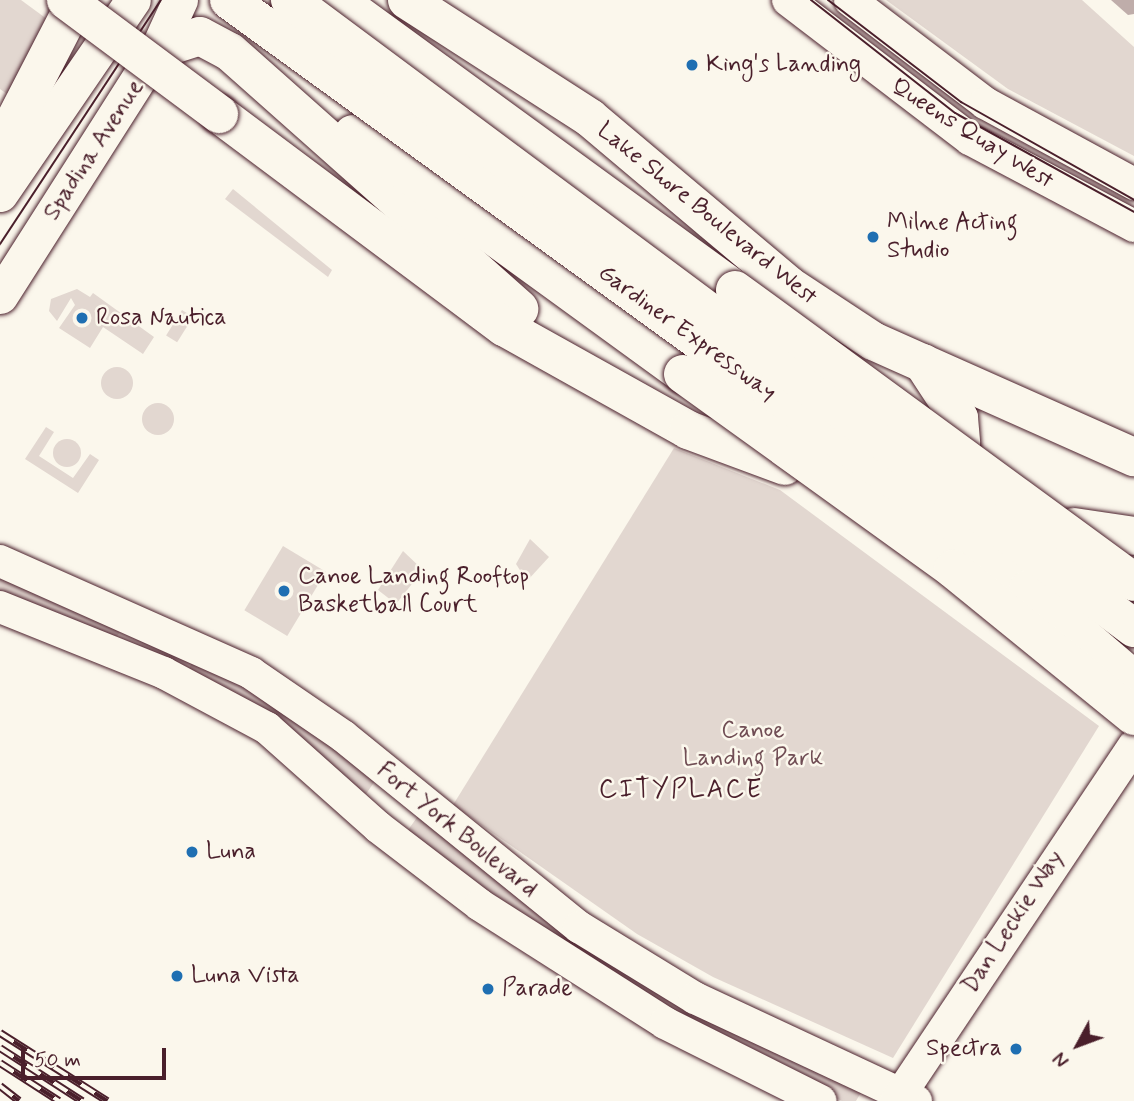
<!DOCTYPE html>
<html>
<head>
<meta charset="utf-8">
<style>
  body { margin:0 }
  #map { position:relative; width:1134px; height:1101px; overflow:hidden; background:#fbf7ec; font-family:Mynerve,sans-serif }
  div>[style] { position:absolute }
  .green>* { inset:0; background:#e2d7d0; transform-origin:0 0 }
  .round { border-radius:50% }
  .water>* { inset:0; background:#bfadaa }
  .roads { filter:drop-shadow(0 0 2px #4a1f2b) drop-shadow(0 0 2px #4a1f2b) }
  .secondary>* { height:32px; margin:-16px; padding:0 16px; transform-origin:16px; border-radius:16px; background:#fbf7ec }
  .primary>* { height:35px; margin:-17.5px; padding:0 17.5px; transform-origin:17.5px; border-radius:17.5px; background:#fbf7ec }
  .highway>* { height:38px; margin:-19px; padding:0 19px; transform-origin:19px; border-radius:19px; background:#fbf7ec }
  .tram>* { height:2px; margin:-1px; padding:0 1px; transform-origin:1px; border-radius:1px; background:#4a1f2b }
  .rail>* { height:8px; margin-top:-4px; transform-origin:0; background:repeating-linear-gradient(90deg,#fbf7ec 0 16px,#4a1f2b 0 32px); box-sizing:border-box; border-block:2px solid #4a1f2b }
  .bridges { filter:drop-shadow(0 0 2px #4a1f2b) drop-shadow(0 0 2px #4a1f2b) }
  .highway-bridge>* { height:38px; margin:-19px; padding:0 19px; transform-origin:19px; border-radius:19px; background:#fbf7ec }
  .dots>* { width:19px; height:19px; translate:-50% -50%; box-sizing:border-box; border:4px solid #fbf7ec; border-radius:50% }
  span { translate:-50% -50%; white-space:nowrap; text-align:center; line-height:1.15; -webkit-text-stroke:5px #fbf7ec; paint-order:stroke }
  .poi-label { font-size:24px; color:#4a1f2b }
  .left { translate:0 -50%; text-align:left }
  .right { translate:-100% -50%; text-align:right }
  .street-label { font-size:24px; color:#4a1f2b }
  .park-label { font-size:24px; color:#704d54 }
  .neighbourhood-label { font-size:26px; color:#4a1f2b; letter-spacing:2px }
  .north { position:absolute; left:1043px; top:1010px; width:70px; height:70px; -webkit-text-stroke:5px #fbf7ec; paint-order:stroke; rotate:229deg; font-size:19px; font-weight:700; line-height:28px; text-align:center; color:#4a1f2b }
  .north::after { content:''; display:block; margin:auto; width:24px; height:32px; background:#4a1f2b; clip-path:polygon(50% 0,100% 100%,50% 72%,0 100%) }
  .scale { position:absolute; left:21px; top:1048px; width:145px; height:32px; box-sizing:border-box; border:4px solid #4a1f2b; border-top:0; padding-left:9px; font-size:21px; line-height:24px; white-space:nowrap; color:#4a1f2b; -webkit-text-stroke:5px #fbf7ec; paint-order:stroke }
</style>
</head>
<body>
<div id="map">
  <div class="green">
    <i style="clip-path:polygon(0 0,21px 0,51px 22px,7px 94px,0 89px)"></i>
    <i style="clip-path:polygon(886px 0,1082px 0,1134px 47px,1134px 156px,1008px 89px)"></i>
    <i style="clip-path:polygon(233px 189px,332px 270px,328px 277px,225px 199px)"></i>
    <i style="clip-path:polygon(77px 289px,90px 297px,93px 293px,154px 337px,143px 354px,103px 327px,90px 348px,59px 328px,75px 305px,71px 298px,57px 321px,49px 311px,51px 299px)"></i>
    <i style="left:182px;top:310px;width:13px;height:30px;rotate:32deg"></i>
    <i class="round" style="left:101px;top:367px;width:32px;height:32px"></i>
    <i class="round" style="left:142px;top:403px;width:32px;height:32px"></i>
    <i style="clip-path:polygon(46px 427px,54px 432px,39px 456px,73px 478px,90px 454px,99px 460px,78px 493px,25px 459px)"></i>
    <i class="round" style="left:53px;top:439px;width:28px;height:28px"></i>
    <i style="clip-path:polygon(674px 448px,780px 490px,1099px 726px,893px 1058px,713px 977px,637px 934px,453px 805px)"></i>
    <i style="clip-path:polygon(530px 539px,549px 557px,527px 581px,516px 564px)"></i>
    <i style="left:283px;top:546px;width:50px;height:75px;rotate:31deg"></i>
    <i style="clip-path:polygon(403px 551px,423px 570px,396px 604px,378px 590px)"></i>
    <i style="clip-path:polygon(0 575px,121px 628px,120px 632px,114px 640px,0 600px)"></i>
    <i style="clip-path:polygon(195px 657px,253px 683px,379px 775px,366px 794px,186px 674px)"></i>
    <i style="clip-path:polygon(418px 816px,509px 891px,649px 978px,863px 1089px,856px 1101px,842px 1101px,751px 1059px,403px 837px)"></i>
  </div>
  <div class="water">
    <i style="clip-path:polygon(1111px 0,1134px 0,1134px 14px,1128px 15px)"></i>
  </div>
  <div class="roads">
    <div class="secondary">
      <i style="left:788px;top:0;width:229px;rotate:37.4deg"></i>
      <i style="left:970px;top:139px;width:186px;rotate:27.9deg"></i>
      <i style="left:850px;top:0;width:170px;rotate:37.3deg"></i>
      <i style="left:985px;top:103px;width:170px;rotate:28.5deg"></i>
      <i style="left:0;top:561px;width:275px;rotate:24deg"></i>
      <i style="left:251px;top:673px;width:112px;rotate:34.4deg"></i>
      <i style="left:343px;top:736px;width:304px;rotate:39deg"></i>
      <i style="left:579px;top:927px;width:136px;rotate:31.5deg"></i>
      <i style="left:695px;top:998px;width:244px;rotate:25deg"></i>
      <i style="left:0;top:607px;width:177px;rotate:21.9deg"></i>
      <i style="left:164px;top:673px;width:117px;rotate:28.1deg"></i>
      <i style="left:267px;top:728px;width:149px;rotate:41.7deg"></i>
      <i style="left:378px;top:827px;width:128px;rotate:37.4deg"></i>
      <i style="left:480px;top:905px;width:219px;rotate:32.5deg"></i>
      <i style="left:665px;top:1023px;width:174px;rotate:26.6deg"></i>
      <i style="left:896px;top:1101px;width:427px;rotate:-56.2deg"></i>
    </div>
    <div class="primary">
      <i style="left:0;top:194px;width:235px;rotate:-55.6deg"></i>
      <i style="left:0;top:296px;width:292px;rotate:-57.5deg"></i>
      <i style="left:157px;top:50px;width:55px;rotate:-65.3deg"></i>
    </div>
    <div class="highway">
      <i style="left:338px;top:0;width:492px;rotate:36.1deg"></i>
      <i style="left:407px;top:0;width:218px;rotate:32.8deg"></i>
      <i style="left:590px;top:118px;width:259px;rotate:40.1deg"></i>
      <i style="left:788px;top:285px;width:102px;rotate:33.4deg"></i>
      <i style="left:873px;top:341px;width:286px;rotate:24deg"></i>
      <i style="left:157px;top:50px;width:45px;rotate:-18deg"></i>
      <i style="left:200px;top:36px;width:34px;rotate:28deg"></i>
      <i style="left:230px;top:52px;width:387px;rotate:41.6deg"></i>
      <i style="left:219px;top:114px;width:356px;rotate:36.8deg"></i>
      <i style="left:504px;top:327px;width:211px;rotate:29.2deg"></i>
      <i style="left:688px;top:430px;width:103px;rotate:20.4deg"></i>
      <i style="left:353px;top:134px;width:408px;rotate:36deg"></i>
      <i style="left:0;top:149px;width:168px;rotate:-62.7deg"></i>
      <i style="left:923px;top:363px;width:66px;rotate:56.8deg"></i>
      <i style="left:959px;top:418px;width:25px;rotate:85deg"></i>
      <i style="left:1074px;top:527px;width:61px;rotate:8.5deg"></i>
    </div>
  </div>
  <div class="tram">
    <i style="left:811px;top:0;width:183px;rotate:38.1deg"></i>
    <i style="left:955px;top:113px;width:205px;rotate:28.9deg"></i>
    <i style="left:828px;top:0;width:168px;rotate:37.5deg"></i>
    <i style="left:961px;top:102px;width:199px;rotate:29.5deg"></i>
    <i style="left:0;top:244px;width:292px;rotate:-56.6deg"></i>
  </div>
  <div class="rail">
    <i style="left:0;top:1033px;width:127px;rotate:32.4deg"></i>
    <i style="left:0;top:1048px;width:98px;rotate:32.9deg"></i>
    <i style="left:0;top:1063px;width:70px;rotate:32.8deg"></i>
    <i style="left:0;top:1086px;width:24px;rotate:38deg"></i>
  </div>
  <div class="bridges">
    <div class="highway-bridge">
      <i style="left:66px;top:0;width:191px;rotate:36.7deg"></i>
      <i style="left:229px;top:0;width:671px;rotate:35.96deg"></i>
      <i style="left:772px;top:394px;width:322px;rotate:37.3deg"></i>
      <i style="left:1028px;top:589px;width:140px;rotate:40.6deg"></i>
      <i style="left:290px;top:0;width:1052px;rotate:36.65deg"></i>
      <i style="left:735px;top:290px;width:494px;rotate:36.2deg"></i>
      <i style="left:683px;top:374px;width:333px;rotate:35.8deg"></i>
      <i style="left:953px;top:569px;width:233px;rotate:39.1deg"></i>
    </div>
  </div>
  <div class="dots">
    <i style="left:692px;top:65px;background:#1f6fb2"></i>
    <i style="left:873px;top:237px;background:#1f6fb2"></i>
    <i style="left:82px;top:318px;background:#1f6fb2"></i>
    <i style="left:284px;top:591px;background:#1f6fb2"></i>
    <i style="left:192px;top:852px;background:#1f6fb2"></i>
    <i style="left:177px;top:976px;background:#1f6fb2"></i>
    <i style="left:488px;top:989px;background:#1f6fb2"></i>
    <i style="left:1016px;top:1049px;background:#1f6fb2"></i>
  </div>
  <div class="poi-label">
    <span class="left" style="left:706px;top:65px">King's Landing</span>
    <span class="left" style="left:887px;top:237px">Milne Acting<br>Studio</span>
    <span class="left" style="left:96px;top:318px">Rosa Nautica</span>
    <span class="left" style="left:298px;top:591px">Canoe Landing Rooftop<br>Basketball Court</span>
    <span class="left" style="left:206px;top:852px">Luna</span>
    <span class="left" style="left:191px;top:976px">Luna Vista</span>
    <span class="left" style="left:502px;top:989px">Parade</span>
    <span class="right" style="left:1002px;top:1049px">Spectra</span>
  </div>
  <div class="street-label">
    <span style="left:972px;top:134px;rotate:32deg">Queens Quay West</span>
    <span style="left:94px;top:150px;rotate:-57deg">Spadina Avenue</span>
    <span style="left:707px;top:214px;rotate:39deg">Lake Shore Boulevard West</span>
    <span style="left:687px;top:333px;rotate:36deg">Gardiner Expressway</span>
    <span style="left:457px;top:830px;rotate:39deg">Fort York Boulevard</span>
    <span style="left:1013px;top:922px;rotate:-57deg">Dan Leckie Way</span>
  </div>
  <div class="park-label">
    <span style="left:753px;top:745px">Canoe<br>Landing Park</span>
  </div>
  <div class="neighbourhood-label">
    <span style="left:681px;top:791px">CITYPLACE</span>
  </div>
  <div class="north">N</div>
  <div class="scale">50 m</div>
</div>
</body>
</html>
